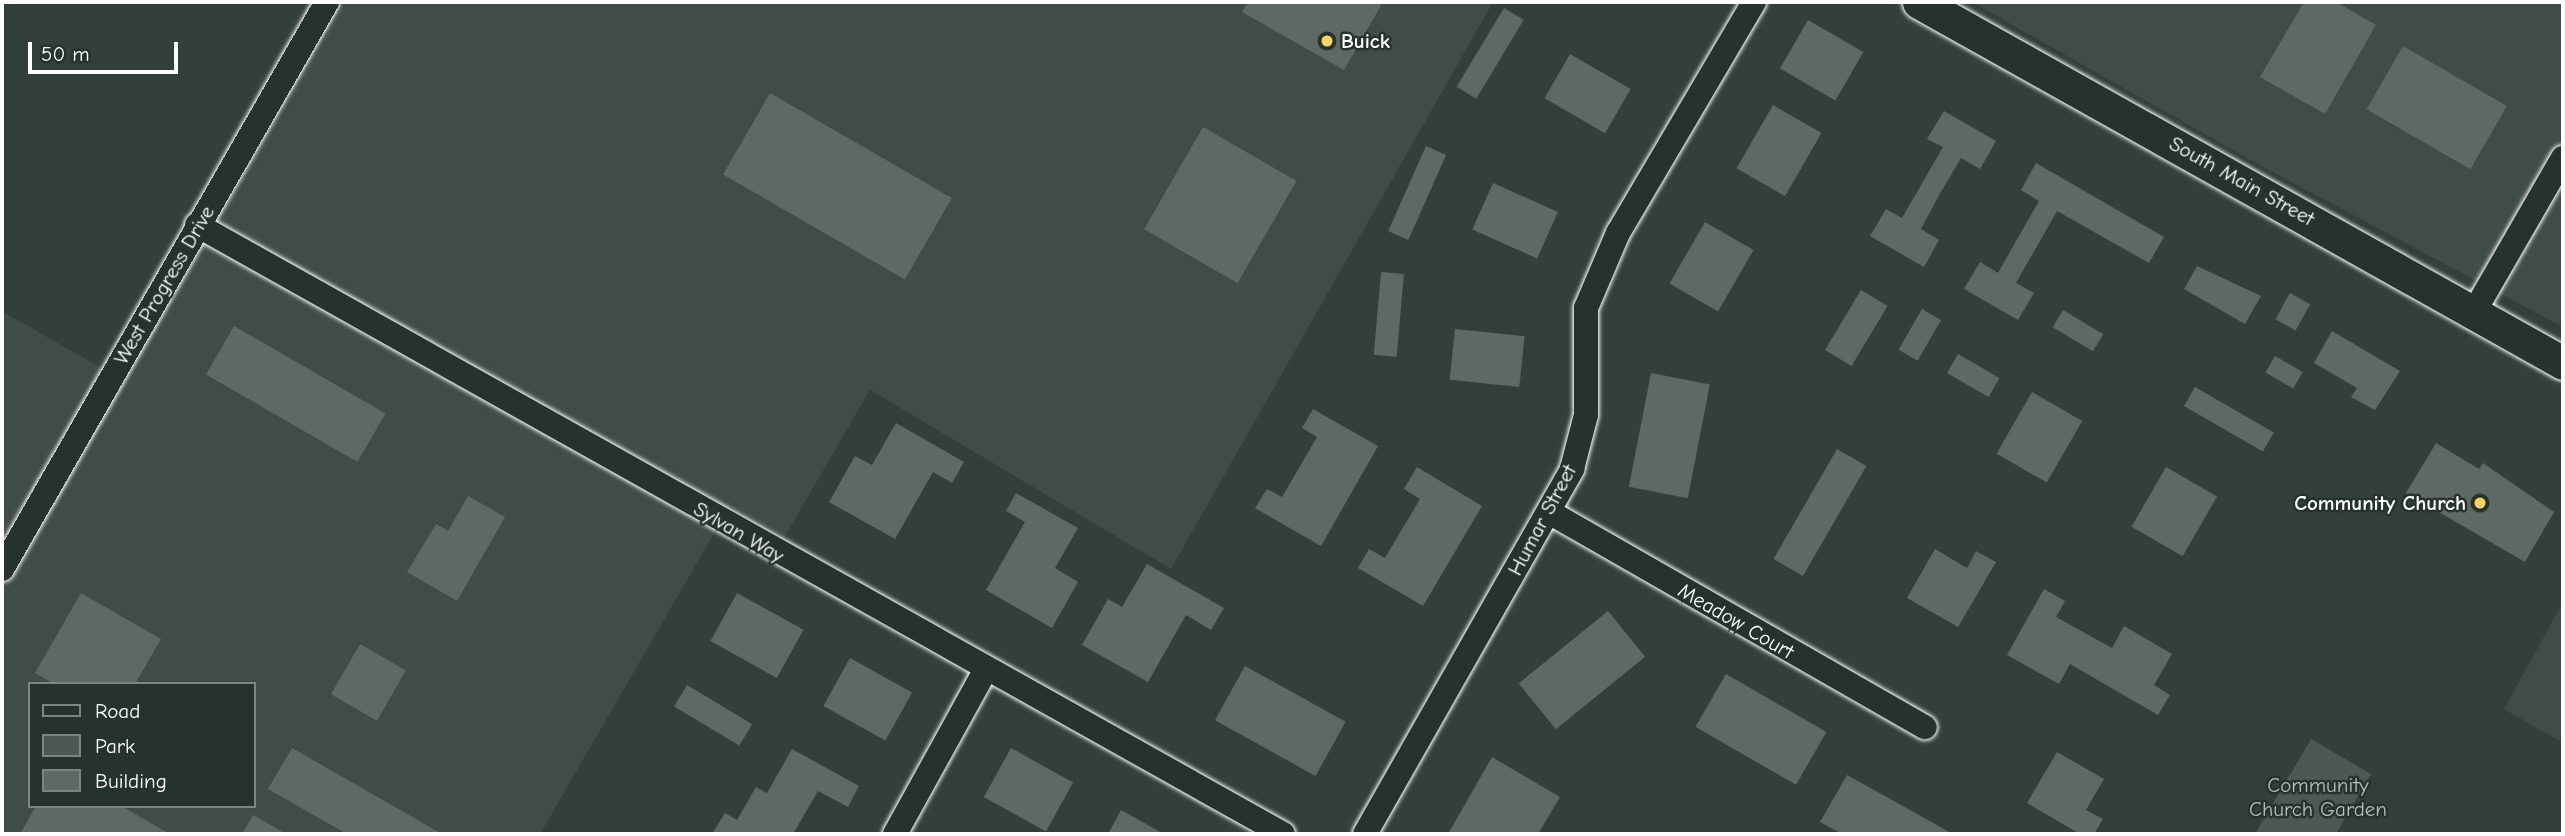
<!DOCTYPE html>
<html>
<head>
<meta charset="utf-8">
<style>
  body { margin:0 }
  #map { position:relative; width:2565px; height:836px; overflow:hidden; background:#333f3a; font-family:"Comic Neue",sans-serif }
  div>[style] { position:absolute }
  .built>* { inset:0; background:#404c47 }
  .green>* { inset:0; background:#4d5853 }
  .building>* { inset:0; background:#5f6964; transform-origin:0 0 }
  .roads { filter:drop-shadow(0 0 2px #fff) drop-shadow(0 0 2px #fff) }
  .street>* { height:24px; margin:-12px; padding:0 12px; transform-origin:12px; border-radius:12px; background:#26332d }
  .secondary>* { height:33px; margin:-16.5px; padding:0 16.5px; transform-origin:16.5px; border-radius:16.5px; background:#26332d }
  .dots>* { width:19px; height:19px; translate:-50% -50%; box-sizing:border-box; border:4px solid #26332d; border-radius:50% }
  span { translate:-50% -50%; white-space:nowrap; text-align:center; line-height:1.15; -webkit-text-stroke:5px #26332d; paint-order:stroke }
  .poi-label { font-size:21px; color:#fff; font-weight:700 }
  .left { translate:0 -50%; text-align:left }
  .right { translate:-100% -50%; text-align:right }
  .street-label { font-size:21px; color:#fff }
  .park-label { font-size:21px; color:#b8bcba }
  .frame { position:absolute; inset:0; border:4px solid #fff; pointer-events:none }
  .legend { position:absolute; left:28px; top:682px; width:228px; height:126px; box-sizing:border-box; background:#26332d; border:2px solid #7d8581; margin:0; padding:9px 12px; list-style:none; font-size:21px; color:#fff }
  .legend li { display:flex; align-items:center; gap:14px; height:35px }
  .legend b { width:35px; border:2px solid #7d8581 }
  .scale { position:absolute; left:28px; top:42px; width:150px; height:32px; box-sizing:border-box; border:4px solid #fff; border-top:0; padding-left:9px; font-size:21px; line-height:24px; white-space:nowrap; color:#fff; -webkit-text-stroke:5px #26332d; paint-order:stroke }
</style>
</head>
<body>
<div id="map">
  <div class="built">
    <i style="clip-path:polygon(evenodd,346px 2px,1493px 2px,1171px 569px,870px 390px,785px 536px,730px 506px,540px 834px,2px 834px,2px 311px,124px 381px,346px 2px,30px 684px,254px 684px,254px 806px,30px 806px,30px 684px)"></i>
    <i style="clip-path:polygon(1972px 2px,2563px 2px,2563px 327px,2250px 160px)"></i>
    <i style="clip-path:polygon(2563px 602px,2563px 743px,2504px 709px)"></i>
  </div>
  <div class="green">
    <i style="clip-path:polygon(2311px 739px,2371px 774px,2336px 834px,2255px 834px)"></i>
  </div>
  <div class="building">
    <i style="clip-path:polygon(1248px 2px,1383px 2px,1344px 70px,1242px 12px)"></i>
    <i style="clip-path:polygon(2304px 2px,2336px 2px,2376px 25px,2325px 114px,2260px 77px)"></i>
    <i style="left:1504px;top:8px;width:23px;height:92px;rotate:31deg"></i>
    <i style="left:1808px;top:20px;width:64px;height:56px;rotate:30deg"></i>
    <i style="left:2403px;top:46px;width:120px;height:73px;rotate:30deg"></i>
    <i style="left:1570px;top:54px;width:70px;height:51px;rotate:30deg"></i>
    <i style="left:770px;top:93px;width:210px;height:94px;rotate:30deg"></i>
    <i style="left:1773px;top:105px;width:56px;height:73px;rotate:30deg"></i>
    <i style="clip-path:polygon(1944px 111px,1996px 141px,1980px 169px,1961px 158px,1938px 197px,1921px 229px,1939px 240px,1924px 267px,1870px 236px,1886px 209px,1902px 218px,1943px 147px,1927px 139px)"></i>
    <i style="left:1203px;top:127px;width:108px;height:118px;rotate:30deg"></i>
    <i style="left:1426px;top:146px;width:22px;height:93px;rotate:24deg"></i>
    <i style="clip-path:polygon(2036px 163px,2164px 237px,2149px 263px,2057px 211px,2016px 283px,2034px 293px,2018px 320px,1964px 289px,1980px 262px,1998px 273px,2020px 234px,2039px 201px,2021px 190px)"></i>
    <i style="left:1493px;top:183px;width:71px;height:51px;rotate:24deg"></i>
    <i style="left:1705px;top:222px;width:56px;height:71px;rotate:30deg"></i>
    <i style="clip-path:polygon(2197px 266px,2261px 296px,2245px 324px,2184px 289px)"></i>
    <i style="left:1381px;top:272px;width:23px;height:83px;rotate:5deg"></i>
    <i style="left:1861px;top:290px;width:31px;height:70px;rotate:31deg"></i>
    <i style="left:2290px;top:293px;width:23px;height:30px;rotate:29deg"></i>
    <i style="left:1922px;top:309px;width:22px;height:47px;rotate:30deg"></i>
    <i style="left:2063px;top:310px;width:47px;height:20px;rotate:31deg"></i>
    <i style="left:234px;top:326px;width:175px;height:56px;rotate:30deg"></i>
    <i style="left:1455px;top:329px;width:70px;height:51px;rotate:6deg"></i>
    <i style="clip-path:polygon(2332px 331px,2400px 371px,2375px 410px,2351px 397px,2357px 388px,2314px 363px)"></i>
    <i style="left:1958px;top:354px;width:48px;height:22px;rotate:30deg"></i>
    <i style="left:2275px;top:356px;width:32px;height:19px;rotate:30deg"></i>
    <i style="left:1651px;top:373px;width:60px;height:116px;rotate:11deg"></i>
    <i style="left:2195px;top:387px;width:91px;height:22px;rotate:30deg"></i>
    <i style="left:2032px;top:392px;width:58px;height:71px;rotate:30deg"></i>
    <i style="clip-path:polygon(1313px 409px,1378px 446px,1321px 546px,1255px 508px,1267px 489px,1282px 497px,1317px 437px,1302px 428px)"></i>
    <i style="clip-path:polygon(896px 423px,964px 462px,952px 483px,933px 472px,895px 539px,829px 502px,855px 456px,872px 465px)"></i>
    <i style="clip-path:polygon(2436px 443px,2479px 469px,2483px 463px,2554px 512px,2525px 562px,2406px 493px)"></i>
    <i style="left:1837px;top:449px;width:34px;height:127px;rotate:30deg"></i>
    <i style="clip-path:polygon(1417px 467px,1482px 506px,1423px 606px,1358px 568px,1369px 549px,1385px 558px,1420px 499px,1404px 489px)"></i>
    <i style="left:2166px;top:467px;width:59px;height:69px;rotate:30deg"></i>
    <i style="clip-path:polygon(1016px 493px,1078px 528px,1055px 568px,1078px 582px,1052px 628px,986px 590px,1025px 522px,1006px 511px)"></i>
    <i style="clip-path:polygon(468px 496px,505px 517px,457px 601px,407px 572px,436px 524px,448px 531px)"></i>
    <i style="clip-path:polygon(1935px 549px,1967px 568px,1976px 551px,1996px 562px,1958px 627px,1907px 598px)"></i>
    <i style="clip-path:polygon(1147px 564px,1224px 608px,1211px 630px,1186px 615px,1148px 682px,1082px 645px,1108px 599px,1122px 607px)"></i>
    <i style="clip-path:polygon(2044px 589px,2065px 601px,2056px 617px,2112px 648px,2124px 626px,2172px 654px,2154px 685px,2170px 695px,2158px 715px,2070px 664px,2059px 684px,2007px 655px)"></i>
    <i style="clip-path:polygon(81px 593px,161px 639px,135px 684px,54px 684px,35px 673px)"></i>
    <i style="left:737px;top:593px;width:76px;height:55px;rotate:29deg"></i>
    <i style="left:1608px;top:611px;width:59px;height:115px;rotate:51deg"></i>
    <i style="left:360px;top:644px;width:53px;height:58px;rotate:30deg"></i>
    <i style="left:850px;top:658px;width:71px;height:55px;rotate:29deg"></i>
    <i style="left:1245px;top:666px;width:115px;height:62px;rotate:29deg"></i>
    <i style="left:1726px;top:674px;width:116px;height:61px;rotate:30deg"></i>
    <i style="left:687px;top:685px;width:76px;height:25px;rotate:31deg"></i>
    <i style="clip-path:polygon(292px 748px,442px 834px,347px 834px,268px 789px)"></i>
    <i style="left:1011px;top:748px;width:71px;height:56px;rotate:29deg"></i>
    <i style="clip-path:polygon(792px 749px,859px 786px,848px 807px,818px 791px,793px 834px,712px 834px,725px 813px,737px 820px,756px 787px,767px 793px)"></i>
    <i style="clip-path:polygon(2057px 752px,2104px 779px,2086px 810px,2103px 819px,2094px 834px,2080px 834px,2027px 803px)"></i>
    <i style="clip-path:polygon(1492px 757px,1560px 797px,1538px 834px,1448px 834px)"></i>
    <i style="clip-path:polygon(1847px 775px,1919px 815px,1953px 834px,1842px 834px,1820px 822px)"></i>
    <i style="clip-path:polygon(36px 806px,121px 806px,170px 834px,20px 834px)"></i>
    <i style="clip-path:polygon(1121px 810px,1164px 834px,1108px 834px)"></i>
    <i style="clip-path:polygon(253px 815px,286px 834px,242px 834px)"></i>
  </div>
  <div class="roads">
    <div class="street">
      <i style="left:197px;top:225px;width:1245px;rotate:29.28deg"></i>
      <i style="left:2474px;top:312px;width:178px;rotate:-60deg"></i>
      <i style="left:1549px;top:512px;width:433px;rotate:29.8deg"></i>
      <i style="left:2px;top:569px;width:654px;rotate:-60.18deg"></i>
      <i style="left:895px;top:834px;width:186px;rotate:-61.1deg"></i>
      <i style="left:1365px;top:834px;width:420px;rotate:-60.4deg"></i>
      <i style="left:1572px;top:469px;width:56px;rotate:-75.5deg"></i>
      <i style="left:1586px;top:415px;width:107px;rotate:-90deg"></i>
      <i style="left:1586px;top:308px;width:82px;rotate:-66.9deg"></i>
      <i style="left:1618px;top:233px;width:268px;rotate:-59.5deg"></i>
    </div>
    <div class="secondary">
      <i style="left:1919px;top:2px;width:738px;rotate:29.27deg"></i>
    </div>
  </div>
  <div class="dots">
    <i style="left:1327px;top:41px;background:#ffd166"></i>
    <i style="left:2480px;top:503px;background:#ffd166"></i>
  </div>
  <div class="poi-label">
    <span class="left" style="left:1341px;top:41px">Buick</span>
    <span class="right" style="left:2466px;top:503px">Community Church</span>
  </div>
  <div class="street-label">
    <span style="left:2242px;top:181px;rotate:29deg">South Main Street</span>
    <span style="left:164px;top:285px;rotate:-60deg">West Progress Drive</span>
    <span style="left:1542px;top:520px;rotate:-62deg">Humar Street</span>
    <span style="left:739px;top:532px;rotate:30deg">Sylvan Way</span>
    <span style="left:1736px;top:621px;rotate:30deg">Meadow Court</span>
  </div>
  <div class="park-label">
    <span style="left:2318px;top:797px">Community<br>Church Garden</span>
  </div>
  <div class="frame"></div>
  <ul class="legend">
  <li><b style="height:9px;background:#26332d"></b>Road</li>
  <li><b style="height:19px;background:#4d5853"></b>Park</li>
  <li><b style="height:19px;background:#5f6964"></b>Building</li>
  </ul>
  <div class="scale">50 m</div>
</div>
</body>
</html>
